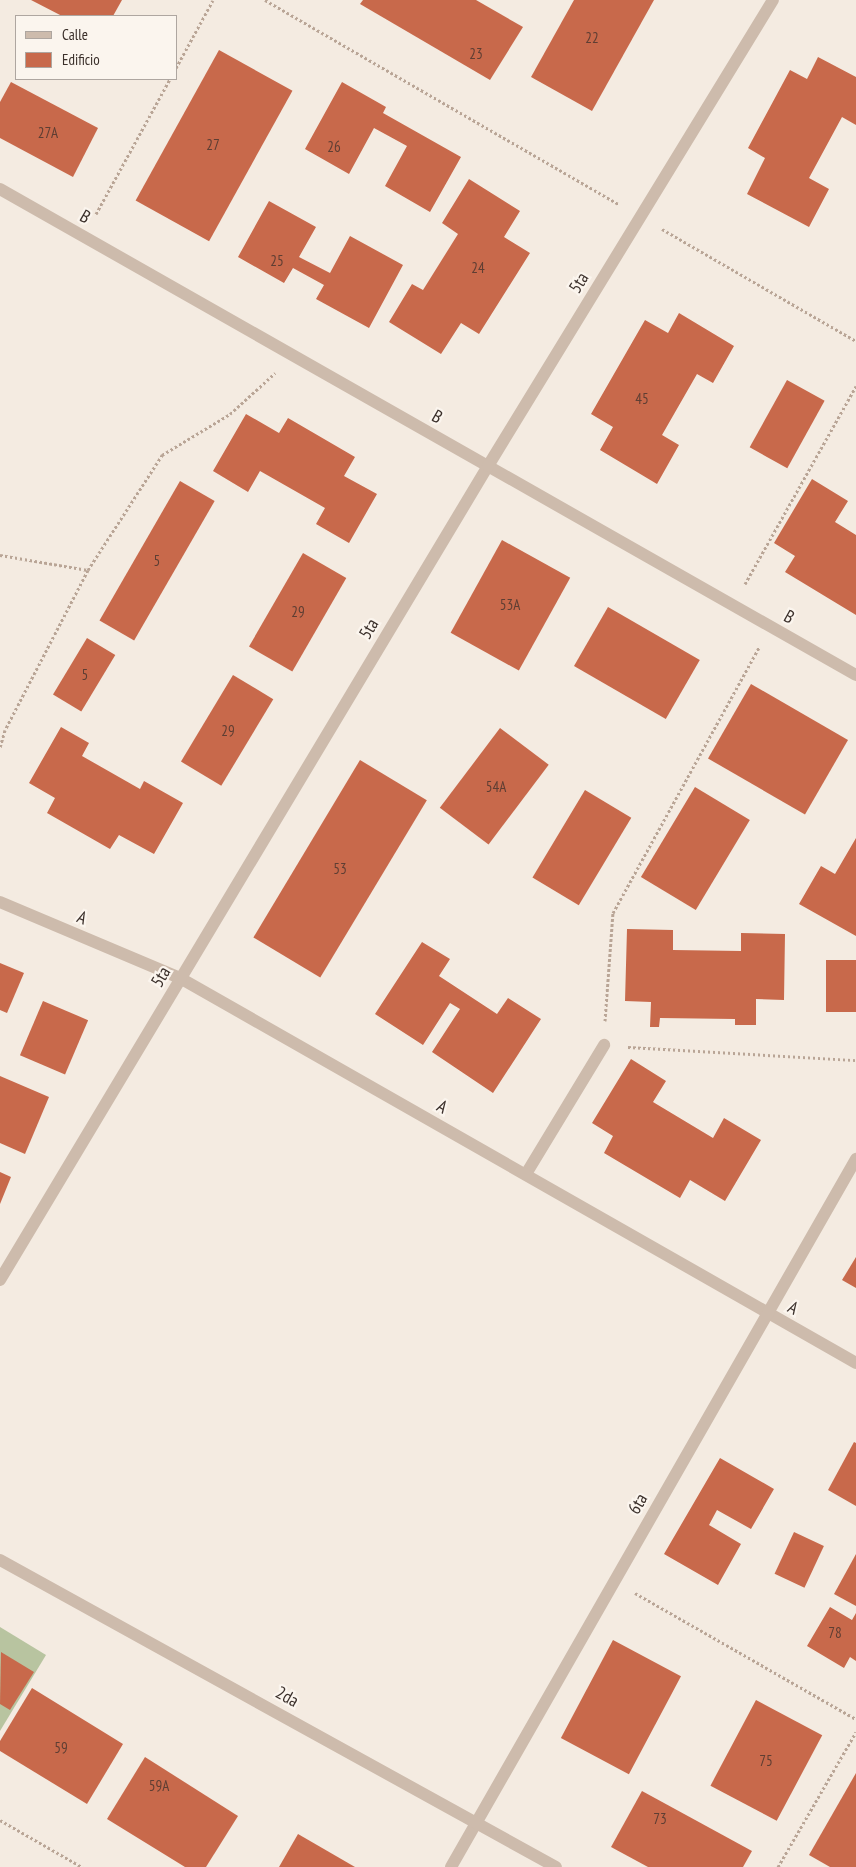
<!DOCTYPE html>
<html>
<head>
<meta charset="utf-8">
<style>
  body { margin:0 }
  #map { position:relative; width:856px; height:1867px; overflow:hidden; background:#f4ebe1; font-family:"PT Sans Narrow",sans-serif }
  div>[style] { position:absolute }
  .green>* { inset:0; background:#b8c4a0 }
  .building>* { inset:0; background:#c8694b; transform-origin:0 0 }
  .path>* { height:3px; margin-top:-1.5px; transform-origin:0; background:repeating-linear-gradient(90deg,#b9a596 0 2.5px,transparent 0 5px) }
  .service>* { height:12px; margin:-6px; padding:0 6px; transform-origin:6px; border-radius:6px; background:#cdbbac }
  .minor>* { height:12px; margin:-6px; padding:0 6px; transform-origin:6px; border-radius:6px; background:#cdbbac }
  .tertiary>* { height:12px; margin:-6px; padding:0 6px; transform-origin:6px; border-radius:6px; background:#cdbbac }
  span { translate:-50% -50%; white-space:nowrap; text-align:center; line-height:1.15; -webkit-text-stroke:4.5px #fbf5ee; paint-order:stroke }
  .number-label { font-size:15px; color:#5e3e33 }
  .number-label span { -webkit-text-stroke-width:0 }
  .street-label { font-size:18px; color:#3b302b }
  .legend { position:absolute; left:15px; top:15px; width:162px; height:65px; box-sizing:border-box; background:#fbf5ee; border:1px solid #aea6a0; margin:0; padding:6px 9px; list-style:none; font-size:15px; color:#3b302b }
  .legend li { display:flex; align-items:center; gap:10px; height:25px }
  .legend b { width:25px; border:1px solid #aea6a0 }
</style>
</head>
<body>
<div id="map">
  <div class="green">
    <i style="clip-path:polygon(0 1627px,46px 1655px,0 1731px)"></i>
  </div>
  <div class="building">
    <i style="clip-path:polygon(31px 0,122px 0,113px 16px,62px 16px)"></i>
    <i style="clip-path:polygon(363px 0,476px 0,523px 27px,490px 80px,360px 4px)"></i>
    <i style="clip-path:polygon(574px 0,654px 0,592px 111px,531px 77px)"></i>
    <i style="left:219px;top:50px;width:84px;height:172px;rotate:29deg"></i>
    <i style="clip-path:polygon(818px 57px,856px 77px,856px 125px,842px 117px,809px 178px,829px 189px,809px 227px,747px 194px,765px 158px,748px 148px,790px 70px,807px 79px)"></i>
    <i style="clip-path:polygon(11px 82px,98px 128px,73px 177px,0 138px,0 102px)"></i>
    <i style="clip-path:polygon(342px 82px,386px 107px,383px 113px,461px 157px,430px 212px,385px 186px,407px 146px,374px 128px,349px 174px,305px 149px)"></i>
    <i style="clip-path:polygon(469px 179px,520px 211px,504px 237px,530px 253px,479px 334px,461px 323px,441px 354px,389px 322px,412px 284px,423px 290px,458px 234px,442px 223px)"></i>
    <i style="clip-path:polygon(269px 201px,316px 227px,299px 257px,330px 273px,350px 236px,403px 265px,369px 328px,316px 299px,324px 285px,293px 268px,284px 283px,238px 257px)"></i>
    <i style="clip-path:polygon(679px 313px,734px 346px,713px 383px,697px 374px,662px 435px,679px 445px,657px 484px,600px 450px,613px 427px,591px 414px,645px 320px,668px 333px)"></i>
    <i style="left:787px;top:380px;width:43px;height:77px;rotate:29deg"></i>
    <i style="clip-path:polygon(246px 414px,279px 433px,288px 418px,355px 457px,344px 476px,377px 494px,349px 543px,316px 524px,325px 508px,260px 471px,248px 492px,213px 471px)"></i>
    <i style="clip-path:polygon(812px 479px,848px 501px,835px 522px,856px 535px,856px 615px,785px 572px,795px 556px,774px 543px)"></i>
    <i style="left:180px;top:481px;width:40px;height:161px;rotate:30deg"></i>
    <i style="left:502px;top:540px;width:78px;height:106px;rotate:29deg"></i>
    <i style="left:303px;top:553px;width:50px;height:108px;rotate:30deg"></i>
    <i style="left:608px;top:607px;width:106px;height:68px;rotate:30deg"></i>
    <i style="left:87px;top:638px;width:33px;height:66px;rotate:31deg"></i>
    <i style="left:233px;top:675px;width:47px;height:101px;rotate:31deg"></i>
    <i style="left:751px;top:684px;width:112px;height:86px;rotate:30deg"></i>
    <i style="clip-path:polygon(61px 727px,89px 743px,82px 756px,140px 789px,144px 781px,183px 803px,154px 854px,119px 835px,110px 849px,47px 813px,55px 798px,29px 783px)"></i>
    <i style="left:500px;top:728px;width:61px;height:100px;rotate:37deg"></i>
    <i style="left:360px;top:760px;width:78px;height:207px;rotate:31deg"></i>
    <i style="left:695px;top:787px;width:64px;height:105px;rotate:31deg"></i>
    <i style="left:585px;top:790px;width:54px;height:102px;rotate:31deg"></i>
    <i style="clip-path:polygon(856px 838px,856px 936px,799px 904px,821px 866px,835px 874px)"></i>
    <i style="clip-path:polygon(627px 929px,673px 930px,673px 950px,741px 951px,741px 933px,785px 934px,784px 1000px,756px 999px,756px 1025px,735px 1025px,735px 1019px,660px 1018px,659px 1027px,650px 1027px,651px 1002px,625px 1001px)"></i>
    <i style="clip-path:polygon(422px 942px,450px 959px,439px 976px,497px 1014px,508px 998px,541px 1019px,493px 1093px,432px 1052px,460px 1009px,450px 1003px,423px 1045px,375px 1014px)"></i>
    <i style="left:826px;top:960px;width:30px;height:52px"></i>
    <i style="clip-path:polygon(0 963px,24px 973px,7px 1013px,0 1010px)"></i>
    <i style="left:43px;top:1001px;width:49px;height:59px;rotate:23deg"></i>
    <i style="clip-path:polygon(631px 1059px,666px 1081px,653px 1102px,713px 1138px,724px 1118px,761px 1140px,725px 1201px,690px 1180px,680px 1198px,604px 1153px,613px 1136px,592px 1123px)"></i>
    <i style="clip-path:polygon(0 1076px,49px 1097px,25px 1154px,0 1143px)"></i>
    <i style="clip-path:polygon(0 1172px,11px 1177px,0 1204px)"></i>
    <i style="clip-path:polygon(856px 1257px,856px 1288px,842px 1280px)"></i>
    <i style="clip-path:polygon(854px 1442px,856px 1443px,856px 1506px,828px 1490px)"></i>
    <i style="clip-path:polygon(720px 1458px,774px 1489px,751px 1529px,717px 1510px,709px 1525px,741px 1544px,718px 1585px,664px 1554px)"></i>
    <i style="left:794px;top:1532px;width:33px;height:46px;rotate:25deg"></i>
    <i style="clip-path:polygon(856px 1554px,856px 1606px,834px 1594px)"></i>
    <i style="clip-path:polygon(830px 1607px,852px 1620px,856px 1613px,856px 1661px,850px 1657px,844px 1668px,807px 1646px)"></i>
    <i style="left:613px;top:1640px;width:77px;height:111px;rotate:28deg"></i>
    <i style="clip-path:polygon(1px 1652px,34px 1672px,10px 1710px,0 1704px)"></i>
    <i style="clip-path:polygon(32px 1688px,123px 1744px,87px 1804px,0 1751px,0 1741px)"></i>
    <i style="left:756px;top:1700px;width:75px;height:97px;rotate:28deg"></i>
    <i style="clip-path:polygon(145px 1757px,238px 1816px,206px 1867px,185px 1867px,107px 1819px)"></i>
    <i style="clip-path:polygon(856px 1773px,856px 1867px,830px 1867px,809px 1855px)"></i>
    <i style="clip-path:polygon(642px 1791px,752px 1851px,743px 1867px,648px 1867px,611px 1847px)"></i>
    <i style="clip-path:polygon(298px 1834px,355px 1867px,279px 1867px)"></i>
  </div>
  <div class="path">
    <i style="left:265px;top:0;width:409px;rotate:30deg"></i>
    <i style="left:176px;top:68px;width:77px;rotate:-61.4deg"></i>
    <i style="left:96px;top:214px;width:154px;rotate:-61.3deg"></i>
    <i style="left:662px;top:229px;width:224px;rotate:30deg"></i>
    <i style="left:0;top:555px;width:89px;rotate:9.7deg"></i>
    <i style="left:88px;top:570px;width:180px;rotate:117.4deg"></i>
    <i style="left:5px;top:730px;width:19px;rotate:106deg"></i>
    <i style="left:88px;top:570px;width:137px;rotate:-57.2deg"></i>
    <i style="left:162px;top:455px;width:79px;rotate:-31.1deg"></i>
    <i style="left:230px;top:414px;width:61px;rotate:-42.3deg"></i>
    <i style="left:745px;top:584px;width:227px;rotate:-60.7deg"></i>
    <i style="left:605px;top:1021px;width:108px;rotate:-85.8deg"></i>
    <i style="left:613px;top:913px;width:303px;rotate:-61.2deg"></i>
    <i style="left:628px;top:1047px;width:228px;rotate:3.3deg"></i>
    <i style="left:635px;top:1593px;width:254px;rotate:29.7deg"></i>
    <i style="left:0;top:1820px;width:95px;rotate:29.8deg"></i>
    <i style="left:778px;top:1867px;width:156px;rotate:-60deg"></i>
  </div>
  <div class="service">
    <i style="left:526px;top:1174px;width:151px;rotate:-58.8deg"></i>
  </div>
  <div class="minor">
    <i style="left:0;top:189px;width:984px;rotate:29.59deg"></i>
    <i style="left:0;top:902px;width:195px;rotate:22.9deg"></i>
    <i style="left:180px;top:978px;width:778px;rotate:29.66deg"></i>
    <i style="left:451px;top:1867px;width:816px;rotate:-60.23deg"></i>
  </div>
  <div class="tertiary">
    <i style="left:0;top:1280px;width:949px;rotate:-59.06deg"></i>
    <i style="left:488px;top:466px;width:546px;rotate:-58.55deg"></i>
    <i style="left:0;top:1560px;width:635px;rotate:28.91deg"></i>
  </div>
  <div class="number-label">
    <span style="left:592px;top:38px">22</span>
    <span style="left:476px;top:54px">23</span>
    <span style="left:48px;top:133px">27A</span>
    <span style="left:213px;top:145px">27</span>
    <span style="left:334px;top:147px">26</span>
    <span style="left:277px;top:261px">25</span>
    <span style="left:478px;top:268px">24</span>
    <span style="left:642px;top:399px">45</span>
    <span style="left:157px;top:561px">5</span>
    <span style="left:510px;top:605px">53A</span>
    <span style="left:298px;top:612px">29</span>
    <span style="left:85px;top:675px">5</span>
    <span style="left:228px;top:731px">29</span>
    <span style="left:496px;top:787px">54A</span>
    <span style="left:340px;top:869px">53</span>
    <span style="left:835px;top:1633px">78</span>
    <span style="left:61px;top:1748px">59</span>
    <span style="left:766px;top:1761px">75</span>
    <span style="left:159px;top:1786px">59A</span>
    <span style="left:660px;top:1819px">73</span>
  </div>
  <div class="street-label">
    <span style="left:85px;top:217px;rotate:30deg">B</span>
    <span style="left:579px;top:283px;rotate:-58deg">5ta</span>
    <span style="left:437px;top:417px;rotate:30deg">B</span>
    <span style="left:789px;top:617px;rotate:29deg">B</span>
    <span style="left:369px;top:629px;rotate:-59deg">5ta</span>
    <span style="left:82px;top:918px;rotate:23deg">A</span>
    <span style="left:161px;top:977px;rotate:-59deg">5ta</span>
    <span style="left:442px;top:1107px;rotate:30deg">A</span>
    <span style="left:793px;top:1308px;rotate:29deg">A</span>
    <span style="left:638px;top:1504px;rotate:-60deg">6ta</span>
    <span style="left:287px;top:1697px;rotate:29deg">2da</span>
  </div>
  <ul class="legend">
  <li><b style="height:6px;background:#cdbbac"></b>Calle</li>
  <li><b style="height:14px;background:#c8694b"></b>Edificio</li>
  </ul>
</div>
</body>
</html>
